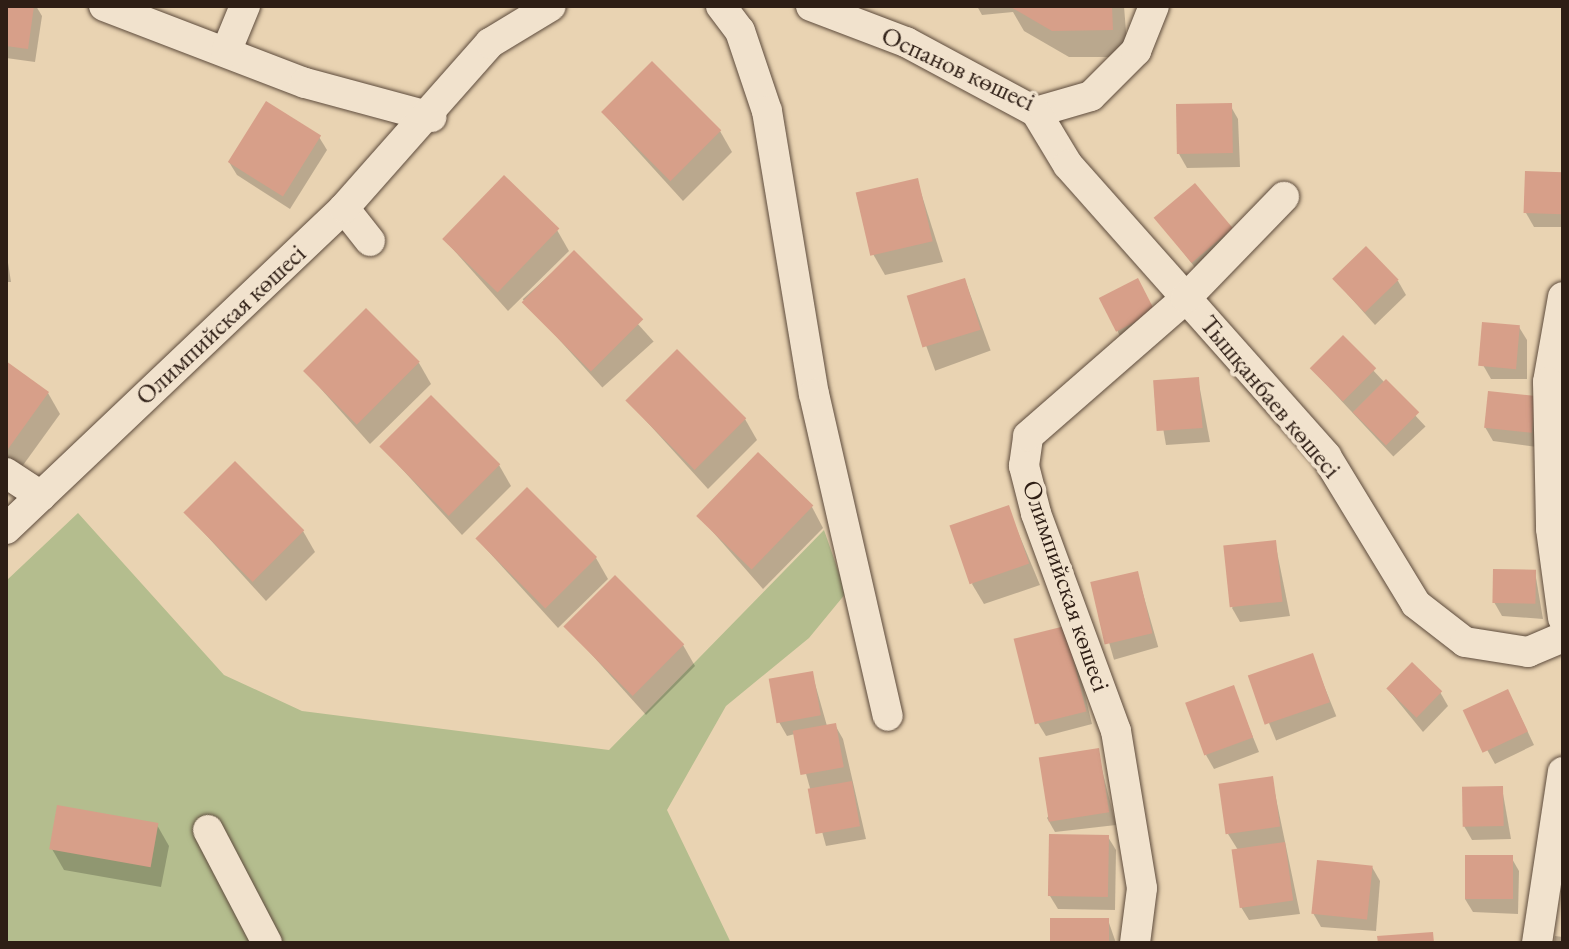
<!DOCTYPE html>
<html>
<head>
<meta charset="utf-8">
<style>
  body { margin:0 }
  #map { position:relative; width:1569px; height:949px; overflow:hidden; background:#e9d3b2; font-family:"EB Garamond",serif }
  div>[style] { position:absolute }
  .green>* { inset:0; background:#b4bd8e }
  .shadow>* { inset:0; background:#0003; transform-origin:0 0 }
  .building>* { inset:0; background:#d79f89; transform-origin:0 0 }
  .roads { filter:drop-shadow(0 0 2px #5d4b3c) drop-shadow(0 0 2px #5d4b3c) }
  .minor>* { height:30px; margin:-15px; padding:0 15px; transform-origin:15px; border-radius:15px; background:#f1e2cd }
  span { translate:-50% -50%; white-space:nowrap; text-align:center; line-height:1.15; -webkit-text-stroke:8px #f1e2cd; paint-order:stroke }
  .street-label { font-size:26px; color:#2e1e15 }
  .frame { position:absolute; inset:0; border:8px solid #2e1e15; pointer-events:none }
</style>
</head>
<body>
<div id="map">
  <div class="green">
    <i style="clip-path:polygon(78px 513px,224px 675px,302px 711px,609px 750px,824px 530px,846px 593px,809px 638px,726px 706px,667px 810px,731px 943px,6px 943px,6px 581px)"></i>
  </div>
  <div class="shadow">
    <i style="clip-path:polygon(6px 6px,36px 6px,42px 16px,35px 62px,6px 58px)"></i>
    <i style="clip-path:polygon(977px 6px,1124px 6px,1128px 57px,1069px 57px,1024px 31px,1013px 12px,982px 15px)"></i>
    <i style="clip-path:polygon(1230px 105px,1238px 119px,1240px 167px,1187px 168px,1179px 154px)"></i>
    <i style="clip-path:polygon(603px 113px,720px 131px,732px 152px,683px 201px)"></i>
    <i style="clip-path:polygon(319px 137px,327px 150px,290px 209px,237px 175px,229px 162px)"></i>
    <i style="clip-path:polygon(1563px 174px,1563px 227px,1534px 227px,1526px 213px)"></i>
    <i style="clip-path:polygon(917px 180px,943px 262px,885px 275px,873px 254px)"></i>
    <i style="clip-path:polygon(1156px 218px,1231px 229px,1239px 243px,1201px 275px)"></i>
    <i style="clip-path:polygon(557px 230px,569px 251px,508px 311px,443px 238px)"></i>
    <i style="clip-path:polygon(6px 250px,11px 282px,6px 282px)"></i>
    <i style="left:574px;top:253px;width:119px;height:69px;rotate:48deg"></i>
    <i style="left:965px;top:280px;width:75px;height:59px;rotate:70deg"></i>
    <i style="clip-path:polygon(1335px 280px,1398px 281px,1406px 295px,1375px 325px)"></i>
    <i style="clip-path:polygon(1101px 298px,1161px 326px,1124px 344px)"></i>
    <i style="clip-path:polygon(1519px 327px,1527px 340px,1527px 379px,1491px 379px,1483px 365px)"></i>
    <i style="left:1343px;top:338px;width:121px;height:44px;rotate:47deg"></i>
    <i style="clip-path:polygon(6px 363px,48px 393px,60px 414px,21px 468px,6px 458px)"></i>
    <i style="clip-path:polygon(419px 363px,431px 384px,370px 444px,305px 371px)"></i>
    <i style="clip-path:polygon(1198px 379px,1210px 442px,1166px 445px,1155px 382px)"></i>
    <i style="clip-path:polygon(1535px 397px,1537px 447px,1493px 441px,1485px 427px)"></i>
    <i style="clip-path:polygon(628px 401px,745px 419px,757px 440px,708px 489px)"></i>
    <i style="clip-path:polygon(382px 447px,499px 465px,511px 486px,462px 535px)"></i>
    <i style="clip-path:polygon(812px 507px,823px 528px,763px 589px,698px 515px)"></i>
    <i style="clip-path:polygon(1008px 508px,1040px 585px,984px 604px,972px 584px)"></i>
    <i style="clip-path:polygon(186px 513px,303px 531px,315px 552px,266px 601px)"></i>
    <i style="clip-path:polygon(478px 540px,596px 558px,608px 579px,558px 628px)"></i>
    <i style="clip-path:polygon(1275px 542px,1290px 616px,1240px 622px,1232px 608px)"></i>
    <i style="clip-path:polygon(1535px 572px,1543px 619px,1502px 616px,1494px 602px)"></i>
    <i style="left:1137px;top:573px;width:77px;height:46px;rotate:74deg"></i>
    <i style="clip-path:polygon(566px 626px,683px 645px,695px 666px,646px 715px)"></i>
    <i style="clip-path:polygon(1072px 642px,1092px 724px,1046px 736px,1038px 723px)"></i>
    <i style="left:1312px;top:656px;width:65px;height:65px;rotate:68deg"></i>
    <i style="clip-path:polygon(812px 673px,827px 726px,835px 725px,843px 739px,866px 839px,826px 846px,795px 734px,787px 736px,779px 722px)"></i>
    <i style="clip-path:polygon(1233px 688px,1259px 752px,1214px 769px,1206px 755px)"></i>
    <i style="clip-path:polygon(1387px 688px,1440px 692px,1448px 706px,1423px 732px)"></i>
    <i style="clip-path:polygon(1515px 705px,1534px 745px,1495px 764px,1466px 712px)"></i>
    <i style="clip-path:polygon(1097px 750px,1116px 825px,1055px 832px,1047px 818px)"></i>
    <i style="clip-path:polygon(1272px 779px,1300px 914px,1249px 920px,1241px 907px,1238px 850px,1228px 834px)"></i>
    <i style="clip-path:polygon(1502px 788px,1511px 839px,1472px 840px,1464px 826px)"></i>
    <i style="clip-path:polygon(157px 825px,169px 846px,161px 887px,64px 870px,52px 849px)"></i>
    <i style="clip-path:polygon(1108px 837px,1116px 850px,1115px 910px,1058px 909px,1050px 896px)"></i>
    <i style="clip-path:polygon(1511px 857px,1519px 871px,1518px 914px,1473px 912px,1465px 899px)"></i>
    <i style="clip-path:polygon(1372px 867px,1380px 881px,1376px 931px,1321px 927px,1313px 913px)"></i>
    <i style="clip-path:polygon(1108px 920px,1116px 943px,1051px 943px)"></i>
    <i style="clip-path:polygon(1555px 936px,1563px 937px,1563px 943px,1554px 943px)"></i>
  </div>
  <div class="building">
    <i style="clip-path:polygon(6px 6px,34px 6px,28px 49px,6px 46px)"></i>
    <i style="clip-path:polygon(1009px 6px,1112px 6px,1113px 30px,1052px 31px)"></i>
    <i style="left:652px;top:61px;width:98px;height:72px;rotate:45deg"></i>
    <i style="left:266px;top:101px;width:65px;height:72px;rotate:32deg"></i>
    <i style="left:1232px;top:103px;width:50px;height:56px;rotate:89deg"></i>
    <i style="left:1525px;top:171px;width:38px;height:42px;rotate:2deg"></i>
    <i style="left:504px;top:175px;width:77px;height:89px;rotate:44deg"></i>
    <i style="left:918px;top:178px;width:65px;height:64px;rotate:77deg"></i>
    <i style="left:1195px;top:183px;width:59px;height:54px;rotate:50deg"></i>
    <i style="left:1366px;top:246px;width:47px;height:47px;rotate:46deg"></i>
    <i style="left:574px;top:250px;width:98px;height:74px;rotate:45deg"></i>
    <i style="left:965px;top:278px;width:54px;height:61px;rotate:73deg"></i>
    <i style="left:1138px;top:278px;width:38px;height:44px;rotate:63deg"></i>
    <i style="left:366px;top:308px;width:76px;height:89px;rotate:45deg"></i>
    <i style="left:1482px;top:322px;width:38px;height:44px;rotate:5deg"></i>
    <i style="left:1343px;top:335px;width:47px;height:47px;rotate:45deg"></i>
    <i style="left:677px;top:349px;width:98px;height:73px;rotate:45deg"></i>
    <i style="clip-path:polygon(6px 361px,49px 392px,8px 449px,6px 447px)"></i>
    <i style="left:1199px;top:377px;width:51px;height:46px;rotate:86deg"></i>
    <i style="left:1386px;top:379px;width:47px;height:47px;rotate:45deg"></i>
    <i style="left:1488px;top:391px;width:48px;height:37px;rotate:6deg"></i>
    <i style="left:431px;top:395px;width:98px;height:73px;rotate:45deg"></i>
    <i style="left:758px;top:452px;width:77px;height:89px;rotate:44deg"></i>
    <i style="left:235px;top:461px;width:98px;height:73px;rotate:45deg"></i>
    <i style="left:527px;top:487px;width:99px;height:73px;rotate:45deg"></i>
    <i style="left:1009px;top:505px;width:62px;height:63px;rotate:71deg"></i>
    <i style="left:1276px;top:540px;width:62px;height:53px;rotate:84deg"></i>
    <i style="left:1493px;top:569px;width:43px;height:34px;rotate:1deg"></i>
    <i style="left:1138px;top:571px;width:64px;height:49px;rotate:77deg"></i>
    <i style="left:615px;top:575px;width:98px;height:73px;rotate:45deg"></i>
    <i style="left:1065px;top:626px;width:88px;height:53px;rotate:76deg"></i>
    <i style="left:1313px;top:653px;width:52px;height:69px;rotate:71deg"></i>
    <i style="left:1412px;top:662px;width:42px;height:37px;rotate:44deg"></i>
    <i style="left:813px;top:671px;width:45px;height:45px;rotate:80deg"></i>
    <i style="left:1234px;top:685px;width:56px;height:52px;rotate:70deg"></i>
    <i style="left:1508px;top:689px;width:47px;height:50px;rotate:65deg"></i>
    <i style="left:836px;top:723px;width:45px;height:44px;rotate:80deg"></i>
    <i style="left:1099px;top:748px;width:65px;height:61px;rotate:81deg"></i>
    <i style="left:1273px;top:776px;width:51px;height:55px;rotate:82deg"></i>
    <i style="left:852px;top:781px;width:46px;height:45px;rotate:80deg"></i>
    <i style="left:1503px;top:786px;width:40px;height:41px;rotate:89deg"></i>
    <i style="left:57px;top:805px;width:103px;height:45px;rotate:10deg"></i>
    <i style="left:1049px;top:834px;width:60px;height:62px;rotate:1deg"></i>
    <i style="left:1285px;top:842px;width:59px;height:54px;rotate:82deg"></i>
    <i style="left:1465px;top:855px;width:48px;height:44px"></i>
    <i style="left:1317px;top:860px;width:56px;height:54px;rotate:6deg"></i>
    <i style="left:1050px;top:918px;width:59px;height:25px"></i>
    <i style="clip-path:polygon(1433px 932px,1434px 943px,1378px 943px,1377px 936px)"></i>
  </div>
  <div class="roads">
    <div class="minor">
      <i style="left:104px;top:6px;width:215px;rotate:21deg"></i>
      <i style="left:305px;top:83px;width:131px;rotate:15.1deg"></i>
      <i style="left:721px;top:6px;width:31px;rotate:53deg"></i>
      <i style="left:740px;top:31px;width:84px;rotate:71.4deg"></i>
      <i style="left:767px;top:111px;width:287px;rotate:80.6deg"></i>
      <i style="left:814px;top:394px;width:330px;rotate:77.1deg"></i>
      <i style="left:811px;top:6px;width:102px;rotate:20.8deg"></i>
      <i style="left:906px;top:42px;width:148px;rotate:28.3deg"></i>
      <i style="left:1036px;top:112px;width:57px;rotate:-16.2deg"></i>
      <i style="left:1091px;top:96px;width:64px;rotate:-45deg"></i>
      <i style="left:1136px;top:51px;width:48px;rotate:-68.2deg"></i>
      <i style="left:226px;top:52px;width:50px;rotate:-67.6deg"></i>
      <i style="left:1036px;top:112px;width:62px;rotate:58.9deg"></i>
      <i style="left:1068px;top:165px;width:389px;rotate:48.4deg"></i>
      <i style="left:1326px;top:456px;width:173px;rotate:58.7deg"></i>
      <i style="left:1416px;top:604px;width:62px;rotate:37.8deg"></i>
      <i style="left:1465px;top:642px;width:64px;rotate:9deg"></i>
      <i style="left:1528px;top:652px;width:38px;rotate:-23deg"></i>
      <i style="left:344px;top:208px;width:42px;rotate:51.8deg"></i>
      <i style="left:1563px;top:297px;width:86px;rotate:100deg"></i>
      <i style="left:1548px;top:382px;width:147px;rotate:88.8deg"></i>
      <i style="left:1551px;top:529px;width:90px;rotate:82.3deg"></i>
      <i style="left:6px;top:473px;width:42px;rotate:33.3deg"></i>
      <i style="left:6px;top:529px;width:466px;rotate:-43.5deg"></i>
      <i style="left:344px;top:208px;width:220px;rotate:-48.5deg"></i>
      <i style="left:490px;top:43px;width:71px;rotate:-31.2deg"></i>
      <i style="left:208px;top:830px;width:127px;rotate:62.4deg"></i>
      <i style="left:1135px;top:943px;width:55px;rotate:-82.7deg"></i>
      <i style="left:1142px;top:888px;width:159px;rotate:-99.4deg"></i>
      <i style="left:1116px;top:731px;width:232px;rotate:-110.2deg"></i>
      <i style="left:1036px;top:513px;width:49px;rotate:-104.3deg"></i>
      <i style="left:1024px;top:466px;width:30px;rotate:-82deg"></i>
      <i style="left:1028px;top:436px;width:210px;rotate:-41.1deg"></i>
      <i style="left:1186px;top:298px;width:141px;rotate:-45.9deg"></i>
      <i style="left:1537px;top:943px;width:173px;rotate:-81.4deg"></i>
    </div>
  </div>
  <div class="street-label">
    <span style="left:958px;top:69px;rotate:25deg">Оспанов көшесі</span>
    <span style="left:221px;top:325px;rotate:-43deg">Олимпийская көшесі</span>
    <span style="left:1270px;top:397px;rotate:50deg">Тышқанбаев көшесі</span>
    <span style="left:1066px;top:586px;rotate:71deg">Олимпийская көшесі</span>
  </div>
  <div class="frame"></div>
</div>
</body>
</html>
